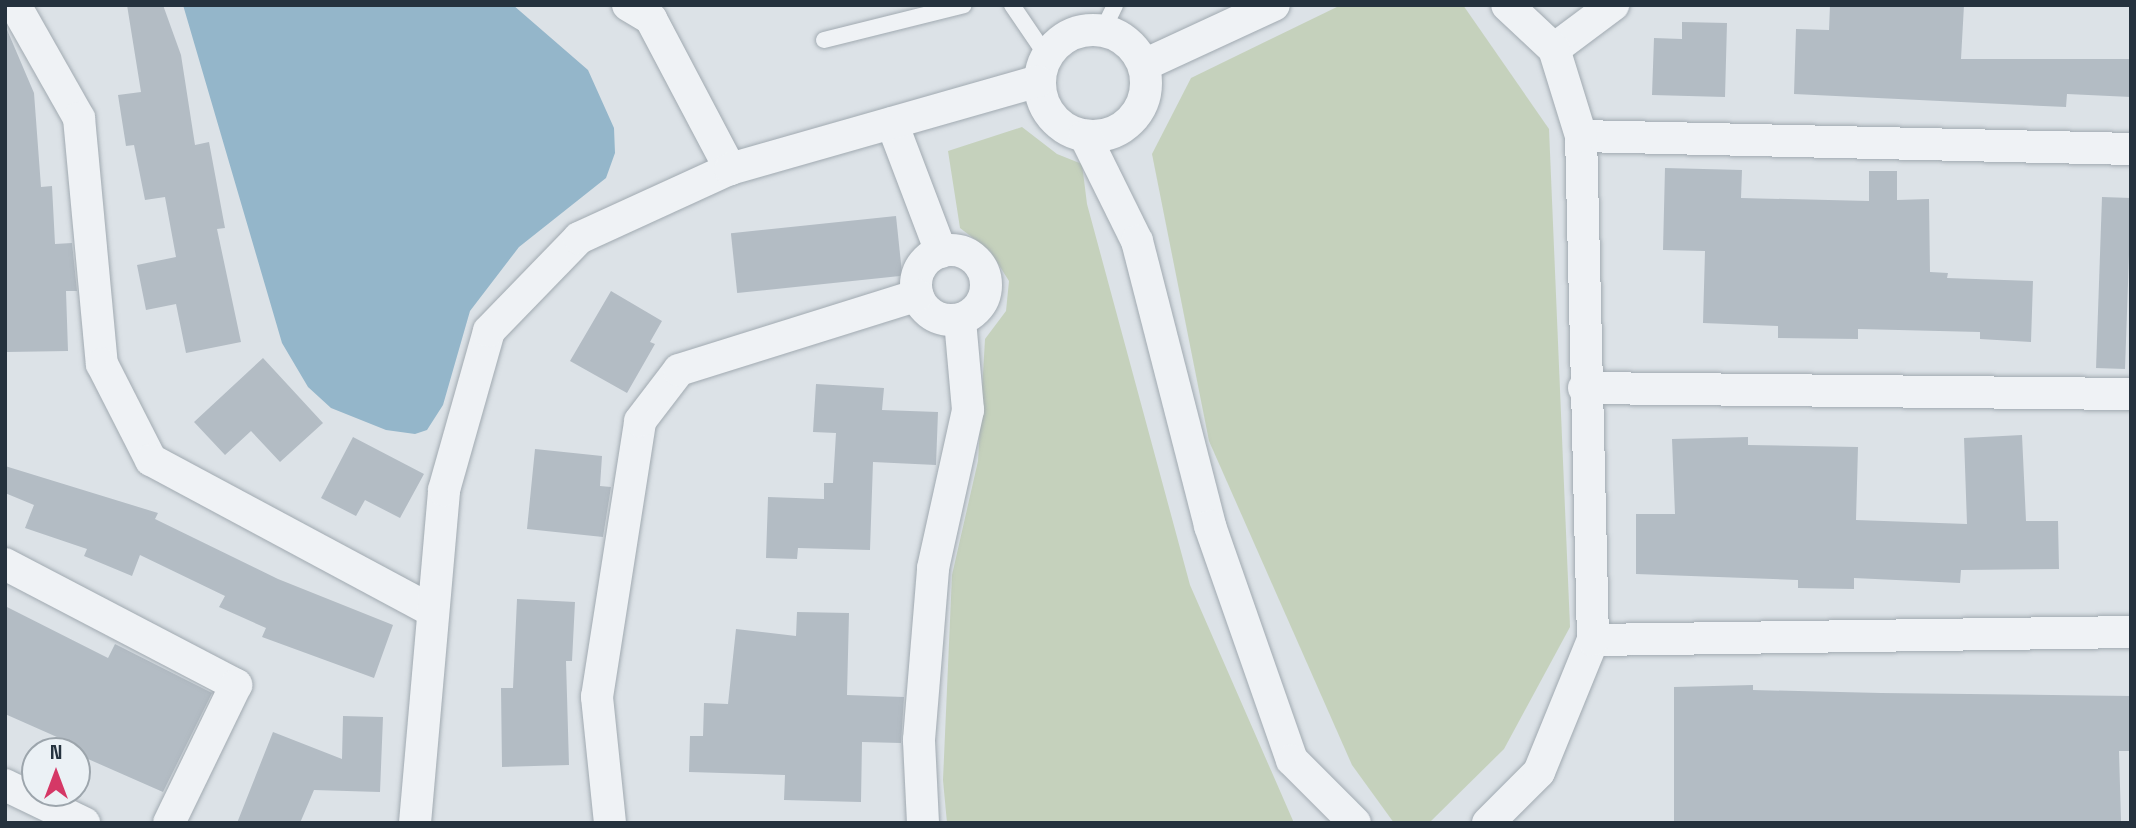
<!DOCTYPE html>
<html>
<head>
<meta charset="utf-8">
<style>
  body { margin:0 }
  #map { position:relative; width:2136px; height:828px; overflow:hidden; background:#dce2e7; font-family:"Space Grotesk",sans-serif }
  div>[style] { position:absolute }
  .green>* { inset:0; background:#c5d1bc }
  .water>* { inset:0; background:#94b6ca }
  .building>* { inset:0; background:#b3bcc4; transform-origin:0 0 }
  .roads { filter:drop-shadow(0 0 2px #a1aab1) drop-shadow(0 0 2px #a1aab1) }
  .lane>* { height:16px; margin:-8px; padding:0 8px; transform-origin:8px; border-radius:8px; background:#eff2f5 }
  .street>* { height:32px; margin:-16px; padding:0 16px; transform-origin:16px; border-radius:16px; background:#eff2f5 }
  .street>.ring { margin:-16px; padding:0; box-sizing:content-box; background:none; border:32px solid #eff2f5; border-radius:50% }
  span { translate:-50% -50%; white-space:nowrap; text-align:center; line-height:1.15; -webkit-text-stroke:6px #ebf1f5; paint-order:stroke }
  .frame { position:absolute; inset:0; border:7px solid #25323e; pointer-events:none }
  .north { position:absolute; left:21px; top:737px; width:70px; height:70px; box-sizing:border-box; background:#ebf1f5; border:2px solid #9ca5ac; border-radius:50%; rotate:0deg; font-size:19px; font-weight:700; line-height:28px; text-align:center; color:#25323e }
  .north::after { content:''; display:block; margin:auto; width:24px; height:32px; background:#d53866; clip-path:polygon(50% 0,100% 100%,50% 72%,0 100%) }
</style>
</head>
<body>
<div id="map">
  <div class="green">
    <i style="clip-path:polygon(1341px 5px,1463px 5px,1549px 129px,1570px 627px,1504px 749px,1429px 823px,1394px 823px,1352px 765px,1209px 441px,1152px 154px,1191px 78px)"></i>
    <i style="clip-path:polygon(1022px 127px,1057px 154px,1082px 164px,1087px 204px,1190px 585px,1294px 823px,947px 823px,943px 780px,952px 575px,978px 461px,985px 339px,1006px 311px,1009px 281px,990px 251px,960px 228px,948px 151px)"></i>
  </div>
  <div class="water">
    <i style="clip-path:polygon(183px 5px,513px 5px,588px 70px,614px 128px,615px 153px,606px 178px,519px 247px,470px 311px,443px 405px,427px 430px,415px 434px,386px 430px,331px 408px,308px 387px,282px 343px)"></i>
  </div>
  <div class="building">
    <i style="clip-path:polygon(127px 5px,163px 5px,181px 55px,195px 145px,209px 142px,225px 228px,217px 229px,241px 342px,186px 353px,176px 304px,146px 310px,137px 265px,176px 257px,165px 197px,145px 200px,134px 145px,126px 146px,118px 95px,141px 92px)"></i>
    <i style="clip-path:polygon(1830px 5px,1964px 5px,1961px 59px,2131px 59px,2131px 97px,2067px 94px,2066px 107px,1794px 94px,1796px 29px,1829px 30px)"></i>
    <i style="clip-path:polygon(1682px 22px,1727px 23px,1725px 97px,1652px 95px,1654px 38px,1682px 39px)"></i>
    <i style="clip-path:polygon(5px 25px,34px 93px,41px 187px,52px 186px,55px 244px,72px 243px,77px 291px,66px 291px,68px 351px,7px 352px)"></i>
    <i style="clip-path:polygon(1665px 168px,1742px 170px,1741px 198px,1869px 201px,1869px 171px,1897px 171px,1897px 200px,1929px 199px,1930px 272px,1948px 273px,1947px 278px,2033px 281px,2031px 342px,1980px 339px,1980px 332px,1858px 329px,1858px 339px,1778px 338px,1778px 326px,1703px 323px,1705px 251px,1663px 250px)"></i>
    <i style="left:2102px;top:197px;width:29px;height:171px;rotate:2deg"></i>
    <i style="left:896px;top:216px;width:60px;height:166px;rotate:84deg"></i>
    <i style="clip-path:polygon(611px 291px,662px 321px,650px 342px,655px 344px,627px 393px,570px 361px)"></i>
    <i style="clip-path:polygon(263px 358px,323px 423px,280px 462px,251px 431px,225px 455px,194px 422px)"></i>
    <i style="clip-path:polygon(816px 384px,884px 388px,882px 410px,938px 412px,936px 465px,873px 462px,870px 550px,798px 548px,797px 559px,766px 558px,768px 497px,824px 499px,824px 483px,833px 483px,836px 433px,813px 432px)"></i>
    <i style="clip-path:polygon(2022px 435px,2026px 521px,2058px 521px,2059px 569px,1961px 570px,1960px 583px,1854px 578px,1854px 589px,1798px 588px,1798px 580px,1636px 574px,1636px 514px,1675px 514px,1672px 439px,1748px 437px,1748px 445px,1858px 447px,1856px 520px,1967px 524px,1964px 438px)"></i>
    <i style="clip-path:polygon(353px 437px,424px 474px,400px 518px,365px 500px,356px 516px,321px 498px)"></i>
    <i style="clip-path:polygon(535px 449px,602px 456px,600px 486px,611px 487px,603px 537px,527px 529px)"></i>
    <i style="clip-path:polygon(5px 466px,158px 513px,155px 519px,278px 579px,393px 625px,374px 678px,262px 637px,266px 628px,219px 607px,225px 596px,140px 555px,132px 576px,84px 556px,87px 549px,25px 528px,34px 505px,5px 493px)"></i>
    <i style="clip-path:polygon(517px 599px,575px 602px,572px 661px,566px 661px,569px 765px,502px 767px,501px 688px,513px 688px)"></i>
    <i style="clip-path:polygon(5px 606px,108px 658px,115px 644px,212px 693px,163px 792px,63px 748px,66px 741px,5px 714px)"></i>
    <i style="clip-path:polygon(797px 612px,849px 613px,847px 695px,904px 697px,901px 743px,862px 742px,861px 802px,784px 800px,785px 775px,689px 772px,690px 736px,703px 736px,704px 703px,728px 704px,736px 629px,796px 636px)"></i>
    <i style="clip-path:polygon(1753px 685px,1753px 690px,1881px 693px,2131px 696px,2131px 751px,2119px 751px,2121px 821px,1674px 823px,1674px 687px)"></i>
    <i style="clip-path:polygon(343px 716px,383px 717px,380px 792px,314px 790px,300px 823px,237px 823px,273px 732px,342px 759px)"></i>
  </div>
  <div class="roads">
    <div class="lane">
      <i style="left:1012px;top:5px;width:60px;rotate:55.8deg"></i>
      <i style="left:1103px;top:30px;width:28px;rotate:-64deg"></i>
      <i style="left:824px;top:40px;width:144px;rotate:-14deg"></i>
    </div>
    <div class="street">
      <i style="left:628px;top:5px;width:27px;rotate:31deg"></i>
      <i style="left:651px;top:19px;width:170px;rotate:62.2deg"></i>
      <i style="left:19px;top:12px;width:122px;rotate:60.5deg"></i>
      <i style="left:79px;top:118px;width:247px;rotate:84.7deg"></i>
      <i style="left:102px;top:364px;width:108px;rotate:63deg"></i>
      <i style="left:151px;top:460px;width:318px;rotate:28.2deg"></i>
      <i class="ring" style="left:1040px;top:30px;width:74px;height:74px"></i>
      <i style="left:1554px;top:49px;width:74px;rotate:-36.7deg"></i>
      <i style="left:1144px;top:65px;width:143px;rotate:-24.8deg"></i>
      <i style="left:892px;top:123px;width:138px;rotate:69.2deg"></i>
      <i style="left:1085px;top:136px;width:117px;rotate:63.7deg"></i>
      <i style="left:1137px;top:241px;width:294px;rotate:75.6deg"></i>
      <i style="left:1210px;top:526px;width:248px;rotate:70.7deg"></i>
      <i style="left:1292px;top:760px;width:89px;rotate:45deg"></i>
      <i style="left:1581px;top:136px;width:550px;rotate:1.35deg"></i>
      <i class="ring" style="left:916px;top:250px;width:38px;height:38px"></i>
      <i style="left:1584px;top:388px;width:547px;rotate:0.63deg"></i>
      <i style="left:5px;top:564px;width:261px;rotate:27.6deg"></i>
      <i style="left:236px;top:685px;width:153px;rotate:115.9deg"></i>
      <i style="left:1593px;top:640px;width:538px;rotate:-0.85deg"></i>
      <i style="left:5px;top:785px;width:88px;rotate:25.7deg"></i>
      <i style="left:415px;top:823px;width:334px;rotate:-85deg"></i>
      <i style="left:444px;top:490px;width:165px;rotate:-74.2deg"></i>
      <i style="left:489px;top:331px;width:129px;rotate:-45.9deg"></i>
      <i style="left:579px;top:238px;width:166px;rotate:-24.6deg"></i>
      <i style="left:730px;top:169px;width:320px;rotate:-15.9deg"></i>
      <i style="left:610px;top:823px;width:127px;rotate:-95.9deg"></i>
      <i style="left:597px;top:697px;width:279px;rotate:-81.1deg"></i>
      <i style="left:640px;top:421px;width:64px;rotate:-52.6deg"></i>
      <i style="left:679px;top:370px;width:250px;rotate:-17.4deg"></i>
      <i style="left:923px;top:823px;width:83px;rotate:-92.8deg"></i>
      <i style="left:919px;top:740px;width:173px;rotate:-85.3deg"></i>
      <i style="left:933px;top:568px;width:162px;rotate:-77.5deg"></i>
      <i style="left:968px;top:410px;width:90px;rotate:-95.1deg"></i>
      <i style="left:1488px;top:823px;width:72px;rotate:-45deg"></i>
      <i style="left:1539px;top:772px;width:143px;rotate:-67.8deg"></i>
      <i style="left:1593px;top:640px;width:504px;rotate:-91.36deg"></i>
      <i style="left:1581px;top:136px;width:91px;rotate:-107.2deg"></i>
      <i style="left:1554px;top:49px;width:64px;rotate:-136.9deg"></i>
    </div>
  </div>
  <div class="frame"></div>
  <div class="north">N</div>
</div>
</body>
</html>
